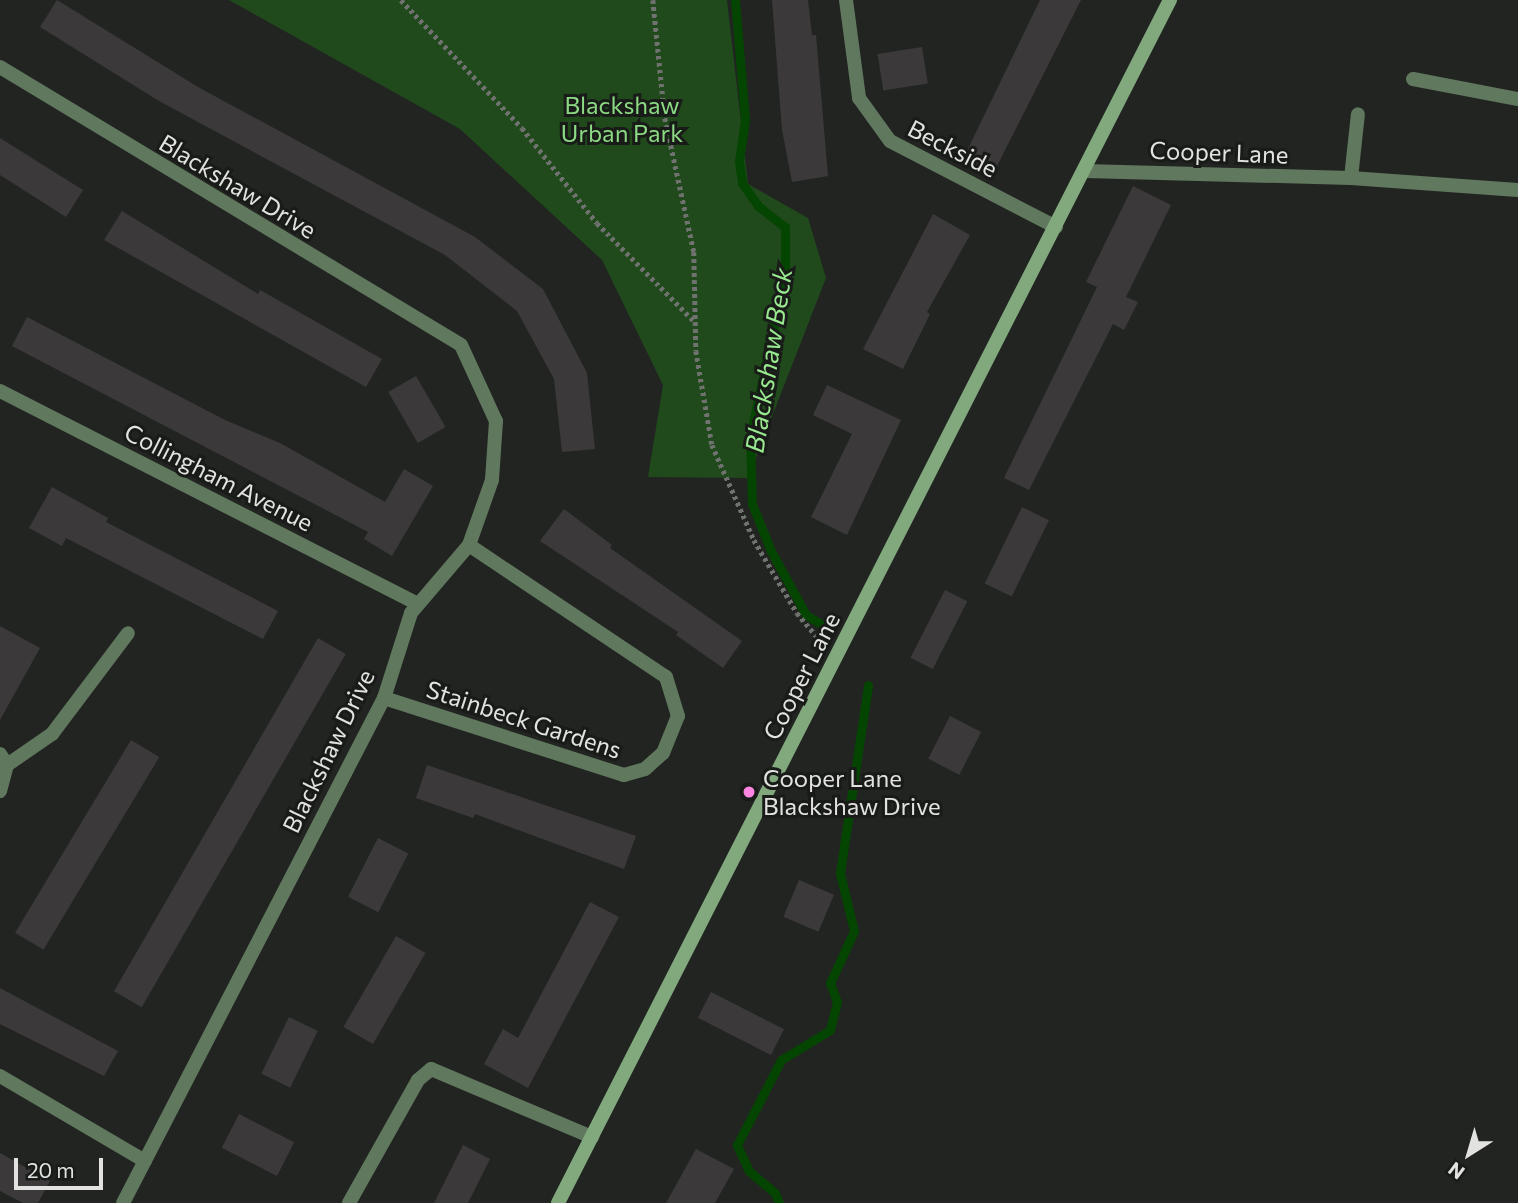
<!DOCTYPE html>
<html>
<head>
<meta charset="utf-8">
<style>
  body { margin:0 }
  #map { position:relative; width:1518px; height:1203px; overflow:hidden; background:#222422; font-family:Commissioner,sans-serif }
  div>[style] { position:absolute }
  .green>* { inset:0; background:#204a1c }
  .stream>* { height:9px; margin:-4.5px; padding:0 4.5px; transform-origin:4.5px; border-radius:4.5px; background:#054502 }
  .building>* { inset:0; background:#3c393b; transform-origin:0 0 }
  .path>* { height:4.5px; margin-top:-2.25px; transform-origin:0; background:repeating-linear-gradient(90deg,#707270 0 3.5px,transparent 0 7px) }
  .lane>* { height:14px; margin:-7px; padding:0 7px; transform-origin:7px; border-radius:7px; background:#60785d }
  .street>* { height:14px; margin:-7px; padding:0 7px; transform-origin:7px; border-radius:7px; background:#60785d }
  .secondary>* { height:14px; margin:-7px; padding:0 7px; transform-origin:7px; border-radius:7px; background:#81a97d }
  .dots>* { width:19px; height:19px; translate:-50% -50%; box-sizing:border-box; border:4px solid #191b18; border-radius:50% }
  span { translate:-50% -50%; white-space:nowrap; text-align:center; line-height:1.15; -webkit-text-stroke:6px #191b18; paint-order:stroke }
  .park-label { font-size:24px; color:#8bda83 }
  .street-label { font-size:24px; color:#e2e3e1 }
  .poi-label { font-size:24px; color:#e2e3e1 }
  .left { translate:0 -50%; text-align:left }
  .water-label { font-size:26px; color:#99e990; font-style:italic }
  .north { position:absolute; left:1434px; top:1119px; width:70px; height:70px; -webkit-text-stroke:5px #191b18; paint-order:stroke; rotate:217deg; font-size:19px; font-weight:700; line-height:28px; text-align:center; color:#e2e3e1 }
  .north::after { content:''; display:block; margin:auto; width:24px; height:32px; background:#e2e3e1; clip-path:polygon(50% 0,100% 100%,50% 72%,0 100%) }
  .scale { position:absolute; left:14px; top:1158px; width:89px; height:32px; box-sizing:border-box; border:4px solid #e2e3e1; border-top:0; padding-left:9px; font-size:21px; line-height:24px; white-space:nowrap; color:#e2e3e1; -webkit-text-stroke:5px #191b18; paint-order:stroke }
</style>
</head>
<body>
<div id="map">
  <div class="green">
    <i style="clip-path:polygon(229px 0,727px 0,748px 184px,808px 218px,826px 278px,748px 478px,648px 477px,663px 385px,602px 260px,460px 129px)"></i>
  </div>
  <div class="stream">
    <i style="left:735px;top:0;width:120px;rotate:85.2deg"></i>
    <i style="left:745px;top:120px;width:41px;rotate:98.3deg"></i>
    <i style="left:739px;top:161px;width:22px;rotate:82deg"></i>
    <i style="left:742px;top:183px;width:28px;rotate:55deg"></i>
    <i style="left:758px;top:206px;width:34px;rotate:38deg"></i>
    <i style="left:785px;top:227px;width:46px;rotate:90deg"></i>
    <i style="left:785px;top:273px;width:168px;rotate:102deg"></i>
    <i style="left:750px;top:437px;width:67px;rotate:88.3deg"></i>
    <i style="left:752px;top:504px;width:51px;rotate:68deg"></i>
    <i style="left:771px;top:551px;width:73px;rotate:61.3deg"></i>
    <i style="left:806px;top:615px;width:27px;rotate:31deg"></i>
    <i style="left:779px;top:1203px;width:11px;rotate:-112deg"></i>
    <i style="left:775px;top:1193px;width:34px;rotate:-140deg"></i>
    <i style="left:749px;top:1171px;width:29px;rotate:-115deg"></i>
    <i style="left:737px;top:1145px;width:96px;rotate:-62.6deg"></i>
    <i style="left:781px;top:1060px;width:57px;rotate:-31.5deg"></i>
    <i style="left:830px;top:1030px;width:29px;rotate:-76deg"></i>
    <i style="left:837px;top:1002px;width:20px;rotate:-110deg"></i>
    <i style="left:830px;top:983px;width:57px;rotate:-65.2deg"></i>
    <i style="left:854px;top:931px;width:60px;rotate:-103.6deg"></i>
    <i style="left:840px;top:873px;width:190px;rotate:-81.5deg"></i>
  </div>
  <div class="building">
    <i style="clip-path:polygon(57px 0,198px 87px,475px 237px,543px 289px,587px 373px,595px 449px,562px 452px,554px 379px,517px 311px,445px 255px,159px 101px,40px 27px)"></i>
    <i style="clip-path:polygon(772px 0,808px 0,812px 35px,816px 35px,828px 176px,792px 182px,782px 130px)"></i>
    <i style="clip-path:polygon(1040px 0,1081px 0,993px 174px,963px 159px)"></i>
    <i style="left:922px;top:47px;width:37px;height:45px;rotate:81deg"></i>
    <i style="clip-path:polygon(0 138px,83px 190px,66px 217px,0 175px)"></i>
    <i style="clip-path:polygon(1133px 186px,1171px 205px,1126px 297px,1138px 302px,1124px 330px,1113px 324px,1029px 490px,1004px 478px,1097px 287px,1086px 282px)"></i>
    <i style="clip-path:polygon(122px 211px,258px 294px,260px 290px,382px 359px,366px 387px,104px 240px)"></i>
    <i style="clip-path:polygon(933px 214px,970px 235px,927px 312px,930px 314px,903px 369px,863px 349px)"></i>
    <i style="clip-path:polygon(27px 317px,225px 420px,280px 443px,385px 502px,404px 469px,433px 486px,392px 556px,364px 539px,368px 532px,12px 346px)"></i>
    <i style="left:416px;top:376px;width:59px;height:32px;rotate:60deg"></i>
    <i style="clip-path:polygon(827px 385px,901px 420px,847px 535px,811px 517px,852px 434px,813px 415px)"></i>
    <i style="clip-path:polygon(52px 487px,108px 518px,106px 522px,278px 611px,263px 639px,66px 538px,62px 546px,29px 528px)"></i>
    <i style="left:1022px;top:507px;width:30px;height:85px;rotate:26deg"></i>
    <i style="clip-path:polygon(564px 509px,612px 545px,610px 548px,742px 641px,723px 668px,676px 635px,678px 632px,540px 541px)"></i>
    <i style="left:945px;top:590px;width:25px;height:76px;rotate:27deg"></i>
    <i style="clip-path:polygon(0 626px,40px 648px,0 720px)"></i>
    <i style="left:318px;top:638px;width:32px;height:408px;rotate:30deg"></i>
    <i style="left:950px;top:716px;width:35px;height:48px;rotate:27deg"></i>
    <i style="left:131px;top:740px;width:33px;height:225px;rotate:31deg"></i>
    <i style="clip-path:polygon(427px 765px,636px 836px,624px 869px,475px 814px,473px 818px,416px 798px)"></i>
    <i style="left:378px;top:838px;width:34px;height:66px;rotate:27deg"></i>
    <i style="left:799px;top:880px;width:38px;height:40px;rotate:23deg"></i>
    <i style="clip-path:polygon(590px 902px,619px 917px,528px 1088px,484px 1064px,503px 1029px,518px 1038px)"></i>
    <i style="left:396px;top:936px;width:34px;height:105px;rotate:30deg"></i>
    <i style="clip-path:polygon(0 988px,118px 1051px,104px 1076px,0 1024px)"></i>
    <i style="left:711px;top:992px;width:82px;height:29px;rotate:27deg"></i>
    <i style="left:289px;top:1017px;width:32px;height:63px;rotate:26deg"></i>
    <i style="left:239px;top:1114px;width:62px;height:38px;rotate:27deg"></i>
    <i style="clip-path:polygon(463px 1145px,490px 1159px,468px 1203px,434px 1203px)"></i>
    <i style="clip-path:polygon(696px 1149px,734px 1169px,715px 1203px,666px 1203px)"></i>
    <i style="clip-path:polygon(0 1153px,50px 1181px,38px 1203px,23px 1203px,0 1191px)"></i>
  </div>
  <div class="path">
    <i style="left:401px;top:0;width:176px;rotate:46.6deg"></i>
    <i style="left:522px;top:128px;width:121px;rotate:51.7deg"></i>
    <i style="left:597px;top:223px;width:139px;rotate:45.3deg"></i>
    <i style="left:653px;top:0;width:119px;rotate:84.2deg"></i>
    <i style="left:665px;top:118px;width:137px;rotate:77.8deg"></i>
    <i style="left:694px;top:252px;width:99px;rotate:88.8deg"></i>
    <i style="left:696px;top:351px;width:95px;rotate:80.3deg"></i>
    <i style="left:712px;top:445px;width:104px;rotate:66.1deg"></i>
    <i style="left:754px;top:540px;width:85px;rotate:59.5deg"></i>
    <i style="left:797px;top:613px;width:35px;rotate:50deg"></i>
  </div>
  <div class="lane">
    <i style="left:7px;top:765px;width:55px;rotate:-34.6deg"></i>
    <i style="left:52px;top:734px;width:126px;rotate:-53deg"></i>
    <i style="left:349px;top:1203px;width:141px;rotate:-60.7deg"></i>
    <i style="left:418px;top:1080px;width:17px;rotate:-40deg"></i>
    <i style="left:431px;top:1069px;width:175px;rotate:22.9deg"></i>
  </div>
  <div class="street">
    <i style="left:846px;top:0;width:99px;rotate:82.4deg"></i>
    <i style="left:859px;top:98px;width:53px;rotate:54.2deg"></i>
    <i style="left:890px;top:141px;width:187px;rotate:27.4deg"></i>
    <i style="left:0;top:67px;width:538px;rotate:31.09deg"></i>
    <i style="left:461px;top:345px;width:84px;rotate:65.3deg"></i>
    <i style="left:496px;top:421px;width:59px;rotate:93.9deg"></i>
    <i style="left:492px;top:480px;width:69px;rotate:109.5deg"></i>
    <i style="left:469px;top:545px;width:89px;rotate:130.5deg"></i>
    <i style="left:411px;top:613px;width:89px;rotate:107.6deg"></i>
    <i style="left:384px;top:698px;width:568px;rotate:117.33deg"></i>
    <i style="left:1413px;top:79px;width:107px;rotate:10.8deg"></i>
    <i style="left:1085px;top:171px;width:266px;rotate:1.5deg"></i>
    <i style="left:1351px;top:178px;width:167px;rotate:4.1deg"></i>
    <i style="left:1351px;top:178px;width:64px;rotate:-83.8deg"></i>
    <i style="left:0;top:391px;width:469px;rotate:27deg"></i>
    <i style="left:384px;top:698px;width:252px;rotate:17.8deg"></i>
    <i style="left:624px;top:775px;width:22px;rotate:-16deg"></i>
    <i style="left:645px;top:769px;width:24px;rotate:-42deg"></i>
    <i style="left:663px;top:753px;width:40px;rotate:-68deg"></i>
    <i style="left:678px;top:716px;width:41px;rotate:-107.1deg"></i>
    <i style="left:666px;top:677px;width:237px;rotate:-146.2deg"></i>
    <i style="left:0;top:754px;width:13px;rotate:58deg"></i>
    <i style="left:7px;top:765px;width:27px;rotate:105deg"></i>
    <i style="left:0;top:1076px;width:168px;rotate:30.4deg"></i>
  </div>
  <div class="secondary">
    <i style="left:558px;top:1203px;width:1350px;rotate:-63.04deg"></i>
  </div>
  <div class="dots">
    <i style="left:749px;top:792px;background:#fe85e0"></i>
  </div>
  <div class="park-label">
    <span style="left:622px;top:119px">Blackshaw<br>Urban Park</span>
  </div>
  <div class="street-label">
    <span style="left:953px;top:148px;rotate:27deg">Beckside</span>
    <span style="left:1219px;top:152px;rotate:2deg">Cooper Lane</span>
    <span style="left:238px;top:186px;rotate:31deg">Blackshaw Drive</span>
    <span style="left:219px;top:477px;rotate:27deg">Collingham Avenue</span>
    <span style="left:801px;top:676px;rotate:-63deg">Cooper Lane</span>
    <span style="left:524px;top:719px;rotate:18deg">Stainbeck Gardens</span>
    <span style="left:328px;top:751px;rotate:-64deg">Blackshaw Drive</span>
  </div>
  <div class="poi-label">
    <span class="left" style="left:763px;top:792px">Cooper Lane<br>Blackshaw Drive</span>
  </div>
  <div class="water-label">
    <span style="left:768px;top:360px;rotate:-81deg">Blackshaw Beck</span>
  </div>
  <div class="north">N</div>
  <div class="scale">20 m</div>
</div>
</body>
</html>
